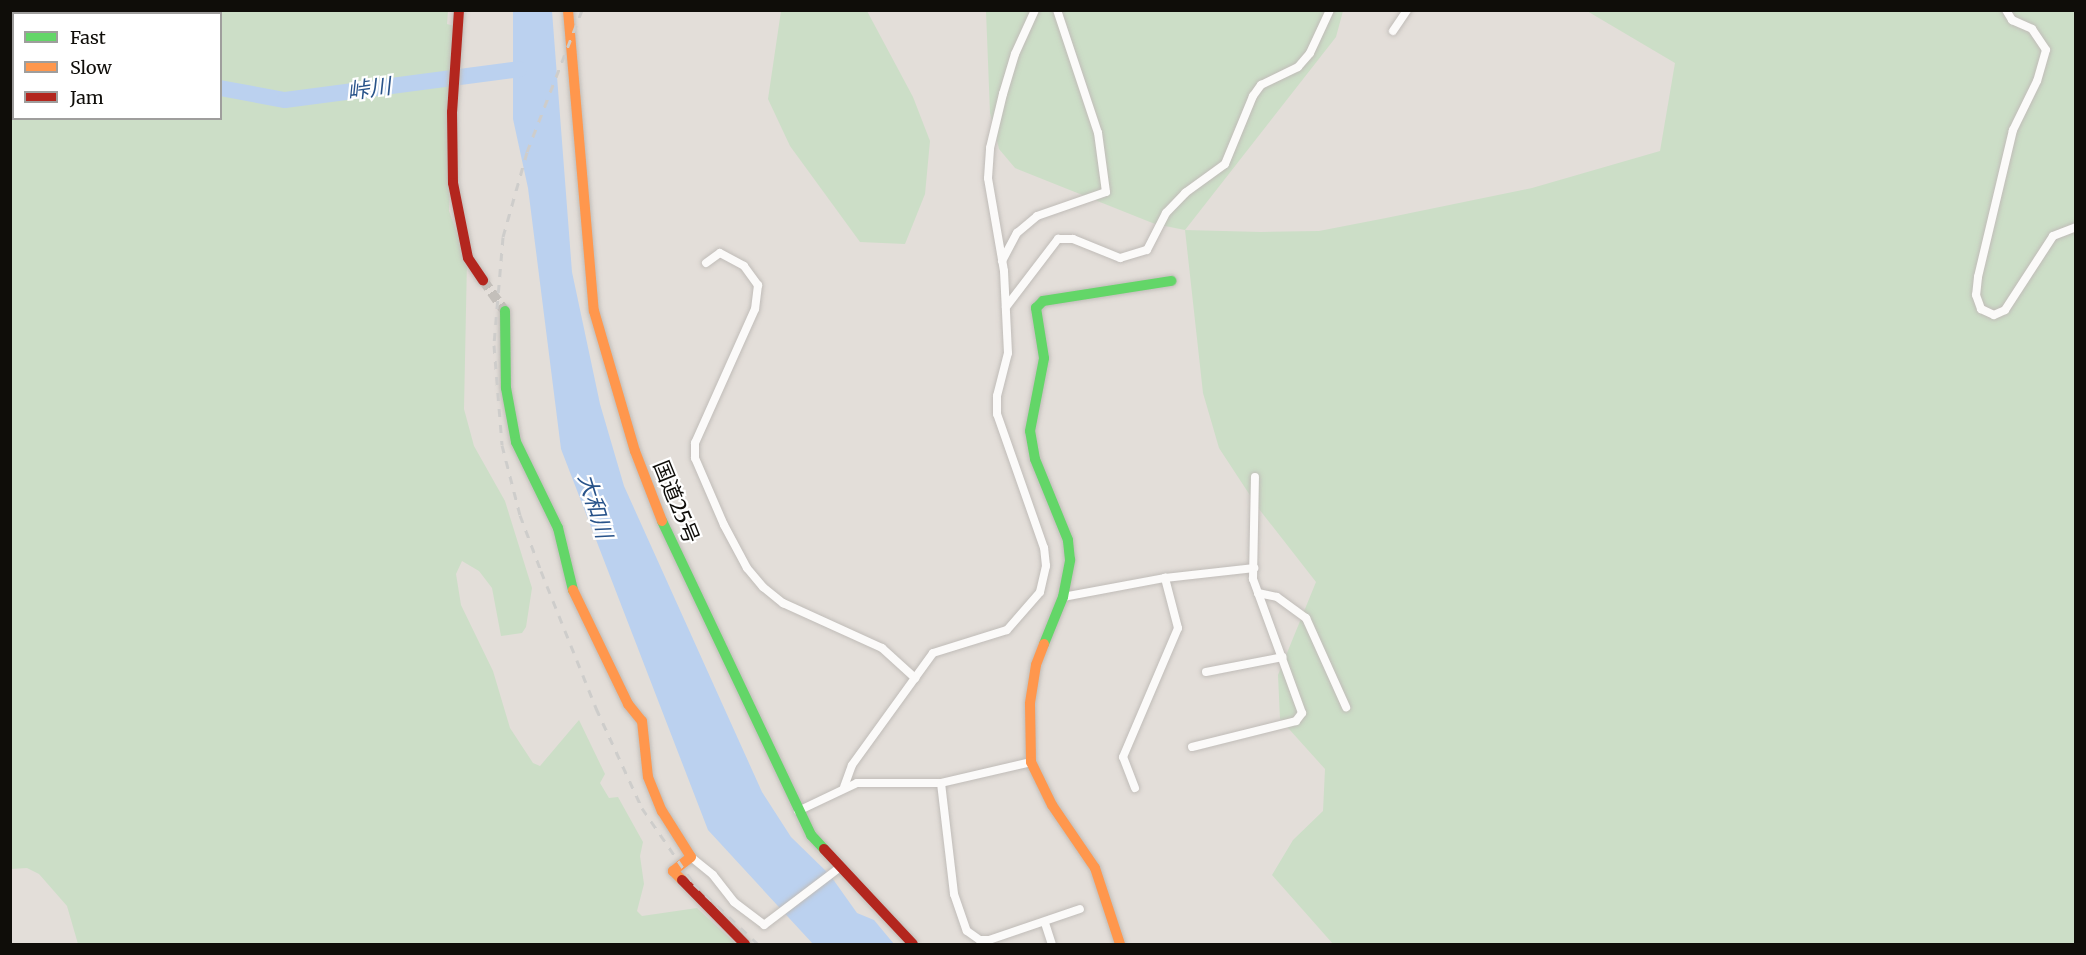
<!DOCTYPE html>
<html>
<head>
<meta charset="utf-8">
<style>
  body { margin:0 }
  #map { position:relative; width:2086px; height:955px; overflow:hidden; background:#e3ded9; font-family:Merriweather,"Noto Sans JP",serif }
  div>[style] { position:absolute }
  .green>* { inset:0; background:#ccdec7 }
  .water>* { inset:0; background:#bbd1ef }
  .river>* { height:16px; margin:-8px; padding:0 8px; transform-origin:8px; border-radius:8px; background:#bbd1ef }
  .secondary-tunnel>* { height:10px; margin-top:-5px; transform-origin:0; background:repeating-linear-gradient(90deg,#c3bfba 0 10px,transparent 0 15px) }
  .roads { filter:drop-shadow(0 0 2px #c0bcb8) drop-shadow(0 0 2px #c0bcb8) }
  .street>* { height:8px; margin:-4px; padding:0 4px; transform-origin:4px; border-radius:4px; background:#fbfaf9 }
  .fast>* { height:10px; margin:-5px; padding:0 5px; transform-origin:5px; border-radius:5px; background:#63d668 }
  .slow>* { height:10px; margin:-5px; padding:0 5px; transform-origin:5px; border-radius:5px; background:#ff974d }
  .jam>* { height:10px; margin:-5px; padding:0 5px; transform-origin:5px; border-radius:5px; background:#b3261e }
  .rail>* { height:3px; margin-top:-1.5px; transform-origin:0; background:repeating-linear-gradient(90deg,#cecdcb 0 8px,transparent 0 16px) }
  span { translate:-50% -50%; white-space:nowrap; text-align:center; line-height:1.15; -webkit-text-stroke:4.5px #fff; paint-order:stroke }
  .street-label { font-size:21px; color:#0f0d09 }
  .water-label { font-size:22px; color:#28538a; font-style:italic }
  .frame { position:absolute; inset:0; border:12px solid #0f0d09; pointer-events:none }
  .legend { position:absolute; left:12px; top:12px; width:210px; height:108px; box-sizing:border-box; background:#fff; border:2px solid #9f9e9d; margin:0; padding:8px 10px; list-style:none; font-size:18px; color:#0f0d09 }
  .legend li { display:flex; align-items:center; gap:12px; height:30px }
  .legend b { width:30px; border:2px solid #9f9e9d }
</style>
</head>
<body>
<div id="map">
  <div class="green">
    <i style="clip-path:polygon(evenodd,10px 11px,448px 11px,447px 24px,454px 26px,449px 211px,467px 260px,464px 409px,474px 446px,505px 501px,532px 588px,526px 627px,522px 633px,501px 636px,492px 588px,479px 571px,462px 561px,456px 574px,461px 605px,493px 671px,510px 728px,533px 763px,540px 766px,579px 720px,605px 774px,600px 783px,609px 798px,618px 797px,643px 842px,640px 856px,644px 884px,637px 911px,642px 916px,697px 908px,736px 944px,78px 944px,67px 906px,39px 874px,27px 868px,11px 869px,10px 11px,14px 14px,220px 14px,220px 118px,14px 118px,14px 14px)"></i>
    <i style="clip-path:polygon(781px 11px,867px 11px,913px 97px,930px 141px,925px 194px,905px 244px,860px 242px,790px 146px,768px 99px)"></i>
    <i style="clip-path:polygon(986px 11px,1343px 11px,1336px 37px,1185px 230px,1261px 232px,1319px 231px,1386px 218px,1532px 188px,1660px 151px,1675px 63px,1587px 11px,2075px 11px,2075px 944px,1333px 944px,1272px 875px,1293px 840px,1323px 811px,1325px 769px,1280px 719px,1278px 675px,1316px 582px,1259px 509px,1219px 448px,1203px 393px,1185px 230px,1155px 224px,1015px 168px,999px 149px,990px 113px)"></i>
  </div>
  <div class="water">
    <i style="clip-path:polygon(513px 11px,552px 11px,572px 272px,600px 404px,624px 486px,762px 792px,791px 837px,830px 875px,857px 913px,874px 920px,894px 944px,813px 944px,708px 830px,561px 449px,528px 188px,513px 119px)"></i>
  </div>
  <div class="river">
    <i style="left:29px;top:10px;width:8px;rotate:30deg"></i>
    <i style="left:220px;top:88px;width:66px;rotate:10.5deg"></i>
    <i style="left:285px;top:100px;width:236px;rotate:-7.5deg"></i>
  </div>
  <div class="secondary-tunnel">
    <i style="left:483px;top:280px;width:38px;rotate:55deg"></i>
  </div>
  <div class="roads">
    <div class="street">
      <i style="left:2006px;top:10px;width:12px;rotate:59deg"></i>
      <i style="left:2012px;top:20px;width:22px;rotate:24deg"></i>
      <i style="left:2032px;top:29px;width:25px;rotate:56deg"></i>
      <i style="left:2046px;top:50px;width:32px;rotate:106deg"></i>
      <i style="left:2037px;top:81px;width:55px;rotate:116.1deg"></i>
      <i style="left:2013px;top:130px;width:151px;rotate:103.4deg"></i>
      <i style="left:1978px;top:277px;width:18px;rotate:96deg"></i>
      <i style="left:1976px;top:295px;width:15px;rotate:70deg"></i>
      <i style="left:1981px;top:309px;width:14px;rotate:25deg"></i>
      <i style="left:1994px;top:315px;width:12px;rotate:-24deg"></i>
      <i style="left:2005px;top:310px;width:88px;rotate:-57deg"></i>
      <i style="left:2053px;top:236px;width:25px;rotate:-21deg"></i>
      <i style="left:1393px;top:31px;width:25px;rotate:-56deg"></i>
      <i style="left:1002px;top:261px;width:32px;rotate:-62deg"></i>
      <i style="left:1017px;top:233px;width:26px;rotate:-40deg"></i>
      <i style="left:1037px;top:216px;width:73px;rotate:-19.2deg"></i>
      <i style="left:1106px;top:192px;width:60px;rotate:-97.7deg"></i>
      <i style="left:1098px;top:133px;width:130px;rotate:-108.4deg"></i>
      <i style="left:706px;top:263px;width:17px;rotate:-36deg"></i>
      <i style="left:720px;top:253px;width:27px;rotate:28deg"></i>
      <i style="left:744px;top:266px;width:24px;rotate:54deg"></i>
      <i style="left:758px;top:285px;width:24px;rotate:97deg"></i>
      <i style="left:755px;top:309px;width:147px;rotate:114.1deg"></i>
      <i style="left:695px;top:443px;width:15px;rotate:90deg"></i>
      <i style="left:695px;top:458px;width:73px;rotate:66.6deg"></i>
      <i style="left:724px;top:525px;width:49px;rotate:61.9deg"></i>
      <i style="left:747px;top:568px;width:25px;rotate:50deg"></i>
      <i style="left:763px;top:587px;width:26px;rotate:39deg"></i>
      <i style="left:783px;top:603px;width:109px;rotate:24.4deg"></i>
      <i style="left:882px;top:648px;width:45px;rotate:42.3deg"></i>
      <i style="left:1006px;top:307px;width:86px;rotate:-52.6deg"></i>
      <i style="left:1058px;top:239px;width:15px"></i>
      <i style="left:1073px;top:239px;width:51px;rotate:22deg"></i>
      <i style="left:1120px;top:258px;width:28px;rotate:-17deg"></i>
      <i style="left:1147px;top:250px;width:42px;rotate:-62.8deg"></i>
      <i style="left:1166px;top:213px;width:28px;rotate:-46deg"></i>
      <i style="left:1185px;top:193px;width:49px;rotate:-35.9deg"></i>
      <i style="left:1225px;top:164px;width:74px;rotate:-67.6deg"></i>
      <i style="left:1253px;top:96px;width:14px;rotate:-54deg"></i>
      <i style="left:1261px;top:85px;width:41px;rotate:-25.9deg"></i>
      <i style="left:1298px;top:67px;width:18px;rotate:-49deg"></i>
      <i style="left:1310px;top:53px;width:47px;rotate:-65.1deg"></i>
      <i style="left:1258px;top:593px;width:19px;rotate:12deg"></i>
      <i style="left:1277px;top:597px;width:36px;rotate:36deg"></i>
      <i style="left:1306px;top:618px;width:98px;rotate:65.8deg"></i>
      <i style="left:1063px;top:597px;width:104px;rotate:-10.6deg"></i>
      <i style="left:1165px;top:578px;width:90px;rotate:-6.4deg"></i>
      <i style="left:1206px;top:672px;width:78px;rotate:-11deg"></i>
      <i style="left:1192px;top:747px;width:107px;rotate:-14deg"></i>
      <i style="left:1296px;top:721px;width:10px;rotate:-53deg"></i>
      <i style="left:1302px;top:713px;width:143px;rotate:-110.1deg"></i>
      <i style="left:1253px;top:579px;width:102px;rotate:-88.9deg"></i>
      <i style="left:941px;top:783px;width:112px;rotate:83.3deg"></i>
      <i style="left:954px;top:894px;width:39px;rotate:71deg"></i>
      <i style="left:967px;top:931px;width:16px;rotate:35deg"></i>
      <i style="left:980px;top:940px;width:9px"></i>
      <i style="left:989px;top:940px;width:96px;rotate:-18.8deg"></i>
      <i style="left:844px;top:787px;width:23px;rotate:-70deg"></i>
      <i style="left:852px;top:765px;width:138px;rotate:-54.1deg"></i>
      <i style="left:933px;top:653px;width:77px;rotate:-17.3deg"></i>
      <i style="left:1007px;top:630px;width:50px;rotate:-49deg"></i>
      <i style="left:1040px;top:592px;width:27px;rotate:-77deg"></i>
      <i style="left:1046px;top:566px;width:18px;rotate:-96deg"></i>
      <i style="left:1044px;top:548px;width:142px;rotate:-109.3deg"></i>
      <i style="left:997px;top:414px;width:18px;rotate:-90deg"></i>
      <i style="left:997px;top:396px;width:44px;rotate:-75.7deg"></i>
      <i style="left:1008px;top:353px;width:82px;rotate:-92.8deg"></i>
      <i style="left:1004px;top:271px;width:94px;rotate:-99.8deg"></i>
      <i style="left:988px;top:178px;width:30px;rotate:-86deg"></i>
      <i style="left:990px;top:148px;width:56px;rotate:-76.5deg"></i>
      <i style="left:1003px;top:94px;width:42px;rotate:-73.3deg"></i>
      <i style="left:1015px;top:54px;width:48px;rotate:-65.6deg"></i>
      <i style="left:1135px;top:788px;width:33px;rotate:-111deg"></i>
      <i style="left:1123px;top:757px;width:140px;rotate:-66.9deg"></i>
      <i style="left:1178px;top:628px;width:52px;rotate:-104.6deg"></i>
      <i style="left:798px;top:811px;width:65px;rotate:-25.4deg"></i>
      <i style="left:857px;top:783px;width:84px"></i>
      <i style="left:941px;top:783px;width:92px;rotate:-13.1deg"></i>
      <i style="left:691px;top:857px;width:28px;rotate:39deg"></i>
      <i style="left:713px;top:875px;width:34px;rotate:52deg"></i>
      <i style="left:734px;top:902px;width:38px;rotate:37deg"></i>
      <i style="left:764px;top:925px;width:94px;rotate:-37.2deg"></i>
      <i style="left:1045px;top:923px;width:22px;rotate:72deg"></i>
    </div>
    <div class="fast">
      <i style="left:505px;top:311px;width:77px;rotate:89.3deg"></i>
      <i style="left:506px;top:388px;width:55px;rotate:79.5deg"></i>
      <i style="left:516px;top:442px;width:96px;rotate:64deg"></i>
      <i style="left:558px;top:528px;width:64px;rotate:76.4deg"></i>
      <i style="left:662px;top:521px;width:348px;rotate:64.6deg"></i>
      <i style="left:811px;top:835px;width:19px;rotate:47deg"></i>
      <i style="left:1044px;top:644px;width:51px;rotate:-68deg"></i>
      <i style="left:1063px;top:597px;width:38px;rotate:-79deg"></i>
      <i style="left:1070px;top:560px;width:20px;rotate:-96deg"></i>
      <i style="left:1068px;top:540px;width:87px;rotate:-112.2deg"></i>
      <i style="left:1035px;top:459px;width:28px;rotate:-100deg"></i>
      <i style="left:1030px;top:431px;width:74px;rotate:-79.1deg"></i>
      <i style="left:1044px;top:358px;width:51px;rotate:-99.1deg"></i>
      <i style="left:1036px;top:308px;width:10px;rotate:-45deg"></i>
      <i style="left:1043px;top:301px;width:130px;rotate:-8.9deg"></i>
    </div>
    <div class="slow">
      <i style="left:568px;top:10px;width:302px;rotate:85.1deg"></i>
      <i style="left:594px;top:311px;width:146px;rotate:73.7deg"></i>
      <i style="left:635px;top:451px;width:75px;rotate:68.9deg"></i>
      <i style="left:573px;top:590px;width:127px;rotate:64.2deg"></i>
      <i style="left:628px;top:704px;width:22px;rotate:51deg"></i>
      <i style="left:642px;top:721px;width:56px;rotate:83.9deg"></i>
      <i style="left:648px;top:777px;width:37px;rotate:68deg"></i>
      <i style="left:662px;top:811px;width:54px;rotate:57.8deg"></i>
      <i style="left:691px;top:857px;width:23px;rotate:142deg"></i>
      <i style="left:673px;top:871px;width:13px;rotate:45deg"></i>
      <i style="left:1044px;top:644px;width:22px;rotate:111deg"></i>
      <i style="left:1036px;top:665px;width:39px;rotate:99deg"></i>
      <i style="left:1030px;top:704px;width:58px;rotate:89deg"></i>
      <i style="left:1031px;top:762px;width:48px;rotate:64deg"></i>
      <i style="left:1052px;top:805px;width:76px;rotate:55.7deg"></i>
      <i style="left:1095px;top:868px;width:80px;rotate:71.8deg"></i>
    </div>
    <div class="jam">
      <i style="left:459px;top:10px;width:102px;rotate:93.9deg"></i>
      <i style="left:452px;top:112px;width:71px;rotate:89.2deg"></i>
      <i style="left:453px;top:183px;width:76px;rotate:78.7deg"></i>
      <i style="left:468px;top:258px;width:27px;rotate:56deg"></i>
      <i style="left:824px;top:849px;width:130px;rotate:46.9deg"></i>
      <i style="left:682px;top:880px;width:90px;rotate:45.5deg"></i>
    </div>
  </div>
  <div class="rail">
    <i style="left:582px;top:10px;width:152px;rotate:111.2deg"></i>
    <i style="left:527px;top:152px;width:88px;rotate:105.8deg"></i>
    <i style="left:503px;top:237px;width:108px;rotate:94.8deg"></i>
    <i style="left:494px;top:345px;width:100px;rotate:85.4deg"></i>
    <i style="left:502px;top:445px;width:72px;rotate:75.6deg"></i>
    <i style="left:520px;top:515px;width:60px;rotate:69.4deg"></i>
    <i style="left:541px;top:571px;width:148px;rotate:68.1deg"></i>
    <i style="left:596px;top:708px;width:110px;rotate:65.3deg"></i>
    <i style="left:642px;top:808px;width:92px;rotate:55.6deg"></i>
    <i style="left:694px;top:884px;width:88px;rotate:43.2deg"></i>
  </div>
  <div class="street-label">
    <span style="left:676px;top:502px;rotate:68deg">国道25号</span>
  </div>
  <div class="water-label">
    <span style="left:369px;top:89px;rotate:-8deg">峠川</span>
    <span style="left:595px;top:506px;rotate:73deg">大和川</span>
  </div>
  <div class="frame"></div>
  <ul class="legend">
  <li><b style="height:8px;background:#63d668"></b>Fast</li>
  <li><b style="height:8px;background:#ff974d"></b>Slow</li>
  <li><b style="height:8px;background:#b3261e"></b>Jam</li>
  </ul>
</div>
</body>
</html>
